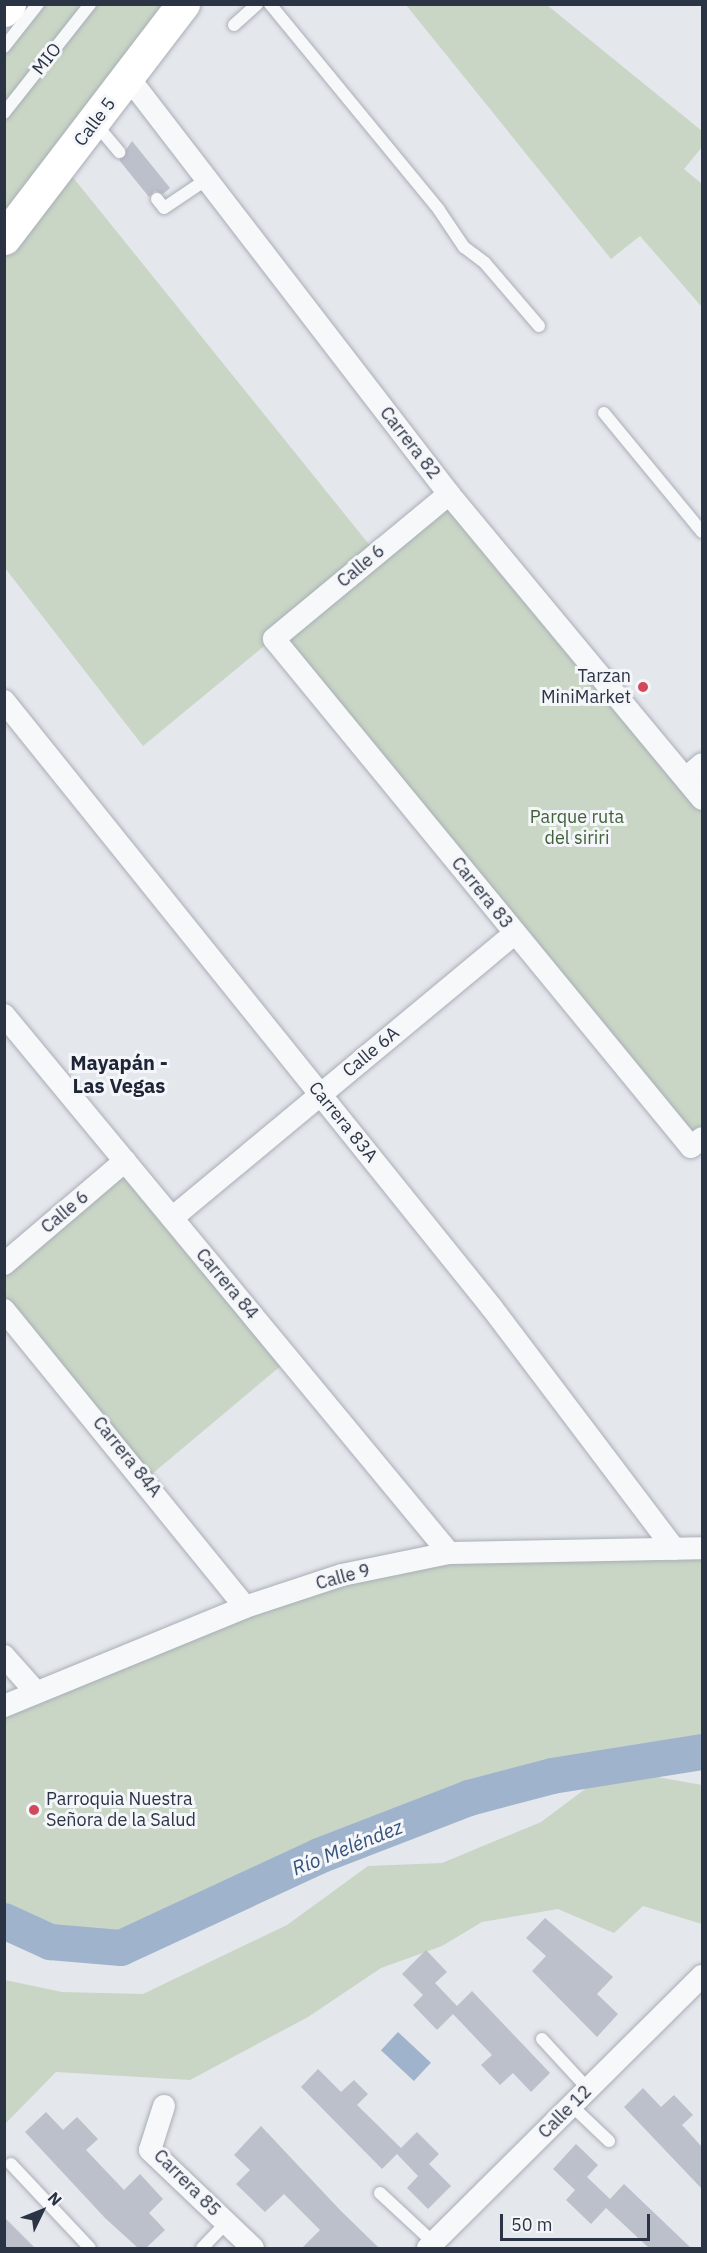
<!DOCTYPE html>
<html>
<head>
<meta charset="utf-8">
<style>
  body { margin:0 }
  #map { position:relative; width:707px; height:2253px; overflow:hidden; background:#e4e7ec; font-family:"IBM Plex Sans",sans-serif }
  div>[style] { position:absolute }
  .green>* { inset:0; background:#c9d6c5 }
  .water>* { inset:0; background:#9fb4cc; transform-origin:0 0 }
  .river>* { height:36px; margin:-18px; padding:0 18px; transform-origin:18px; border-radius:18px; background:#9fb4cc }
  .building>* { inset:0; background:#bbc0ca }
  .roads { filter:drop-shadow(0 0 2px #a9aeb7) drop-shadow(0 0 2px #a9aeb7) }
  .service>* { height:12px; margin:-6px; padding:0 6px; transform-origin:6px; border-radius:6px; background:#f7f8fa }
  .minor>* { height:22px; margin:-11px; padding:0 11px; transform-origin:11px; border-radius:11px; background:#f7f8fa }
  .primary>* { height:33px; margin:-16.5px; padding:0 16.5px; transform-origin:16.5px; border-radius:16.5px; background:#fff }
  .dots>* { width:16px; height:16px; translate:-50% -50%; box-sizing:border-box; border:3px solid #f4f6f9; border-radius:50% }
  span { translate:-50% -50%; white-space:nowrap; text-align:center; line-height:1.15; -webkit-text-stroke:6px #f4f6f9; paint-order:stroke }
  .street-label { font-size:18px; color:#2b3445 }
  .poi-label { font-size:18px; color:#2b3445 }
  .right { translate:-100% -50%; text-align:right }
  .left { translate:0 -50%; text-align:left }
  .park-label { font-size:18px; color:#3f6138 }
  .neighbourhood-label { font-size:20px; color:#1d2536; font-weight:700 }
  .water-label { font-size:20px; color:#34527a; font-style:italic }
  .frame { position:absolute; inset:0; border:6px solid #2b3445; pointer-events:none }
  .north { position:absolute; left:12px; top:2181px; width:60px; height:60px; -webkit-text-stroke:4px #f4f6f9; paint-order:stroke; rotate:47deg; font-size:16px; font-weight:700; line-height:24px; text-align:center; color:#2b3445 }
  .north::after { content:''; display:block; margin:auto; width:21px; height:27px; background:#2b3445; clip-path:polygon(50% 0,100% 100%,50% 72%,0 100%) }
  .scale { position:absolute; left:500px; top:2214px; width:150px; height:27px; box-sizing:border-box; border:3px solid #2b3445; border-top:0; padding-left:8px; font-size:18px; line-height:21px; white-space:nowrap; color:#2b3445; -webkit-text-stroke:4px #f4f6f9; paint-order:stroke }
</style>
</head>
<body>
<div id="map">
  <div class="green">
    <i style="clip-path:polygon(38px 5px,183px 5px,63px 165px,376px 553px,449px 494px,702px 799px,702px 1138px,691px 1147px,269px 642px,143px 746px,5px 568px,4px 47px)"></i>
    <i style="clip-path:polygon(406px 5px,547px 5px,702px 131px,702px 147px,684px 169px,702px 184px,702px 307px,640px 236px,611px 259px)"></i>
    <i style="clip-path:polygon(125px 1161px,289px 1359px,146px 1479px,5px 1310px,4px 1264px)"></i>
    <i style="clip-path:polygon(702px 1548px,702px 1752px,552px 1776px,469px 1798px,319px 1856px,121px 1948px,50px 1942px,5px 1921px,5px 1706px,245px 1607px,449px 1553px)"></i>
    <i style="clip-path:polygon(612px 1769px,702px 1785px,702px 1924px,643px 1906px,614px 1933px,558px 1909px,482px 1922px,442px 1946px,381px 1968px,308px 2017px,190px 2080px,56px 2072px,5px 2124px,5px 1980px,62px 1992px,143px 1994px,287px 1925px,368px 1866px,442px 1863px,541px 1822px)"></i>
  </div>
  <div class="water">
    <i style="left:398px;top:2032px;width:45px;height:25px;rotate:43deg"></i>
  </div>
  <div class="river">
    <i style="left:4px;top:1921px;width:51px;rotate:24.5deg"></i>
    <i style="left:50px;top:1942px;width:71px;rotate:4.8deg"></i>
    <i style="left:121px;top:1948px;width:218px;rotate:-24.9deg"></i>
    <i style="left:319px;top:1856px;width:161px;rotate:-21.1deg"></i>
    <i style="left:469px;top:1798px;width:86px;rotate:-14.8deg"></i>
    <i style="left:552px;top:1776px;width:152px;rotate:-9.1deg"></i>
  </div>
  <div class="building">
    <i style="clip-path:polygon(132px 141px,170px 188px,163px 194px,155px 191px,149px 197px,119px 160px)"></i>
    <i style="clip-path:polygon(545px 1918px,613px 1977px,597px 1994px,618px 2014px,597px 2037px,532px 1971px,546px 1956px,526px 1938px)"></i>
    <i style="clip-path:polygon(426px 1950px,447px 1972px,435px 1983px,457px 2006px,472px 1991px,550px 2073px,531px 2092px,513px 2073px,500px 2085px,481px 2065px,492px 2055px,453px 2014px,437px 2030px,413px 2005px,423px 1995px,402px 1974px)"></i>
    <i style="clip-path:polygon(318px 2069px,341px 2092px,354px 2080px,368px 2094px,357px 2105px,401px 2148px,417px 2132px,439px 2154px,429px 2164px,451px 2186px,428px 2209px,407px 2188px,418px 2176px,397px 2154px,382px 2169px,301px 2087px)"></i>
    <i style="clip-path:polygon(643px 2088px,661px 2107px,674px 2095px,693px 2115px,682px 2125px,702px 2147px,702px 2189px,624px 2107px)"></i>
    <i style="clip-path:polygon(46px 2112px,63px 2130px,77px 2117px,98px 2139px,86px 2150px,124px 2190px,140px 2174px,163px 2199px,149px 2213px,165px 2230px,146px 2248px,138px 2248px,105px 2218px,25px 2132px)"></i>
    <i style="clip-path:polygon(261px 2126px,340px 2210px,379px 2248px,302px 2248px,320px 2230px,284px 2194px,265px 2212px,236px 2184px,250px 2170px,234px 2155px)"></i>
    <i style="clip-path:polygon(576px 2144px,598px 2165px,587px 2177px,610px 2199px,624px 2184px,691px 2248px,649px 2248px,606px 2208px,591px 2224px,566px 2200px,575px 2190px,553px 2169px)"></i>
    <i style="clip-path:polygon(4px 2217px,35px 2248px,4px 2248px)"></i>
  </div>
  <div class="roads">
    <div class="service">
      <i style="left:270px;top:4px;width:266px;rotate:50.6deg"></i>
      <i style="left:439px;top:210px;width:45px;rotate:56deg"></i>
      <i style="left:464px;top:247px;width:26px;rotate:37deg"></i>
      <i style="left:485px;top:263px;width:83px;rotate:49.4deg"></i>
      <i style="left:234px;top:25px;width:31px;rotate:-42deg"></i>
      <i style="left:4px;top:47px;width:55px;rotate:-51.7deg"></i>
      <i style="left:4px;top:113px;width:139px;rotate:-51.7deg"></i>
      <i style="left:95px;top:123px;width:38px;rotate:50deg"></i>
      <i style="left:157px;top:199px;width:11px;rotate:52deg"></i>
      <i style="left:164px;top:208px;width:52px;rotate:-34deg"></i>
      <i style="left:604px;top:413px;width:154px;rotate:50.5deg"></i>
      <i style="left:542px;top:2039px;width:68px;rotate:47.4deg"></i>
      <i style="left:572px;top:2106px;width:51px;rotate:43.4deg"></i>
      <i style="left:11px;top:2164px;width:115px;rotate:46.8deg"></i>
      <i style="left:380px;top:2193px;width:74px;rotate:42.8deg"></i>
      <i style="left:202px;top:2248px;width:36px;rotate:-46deg"></i>
    </div>
    <div class="minor">
      <i style="left:128px;top:77px;width:526px;rotate:52.41deg"></i>
      <i style="left:449px;top:494px;width:396px;rotate:50.3deg"></i>
      <i style="left:449px;top:494px;width:227px;rotate:140.4deg"></i>
      <i style="left:274px;top:639px;width:657px;rotate:50.62deg"></i>
      <i style="left:691px;top:1147px;width:14px;rotate:-39deg"></i>
      <i style="left:4px;top:701px;width:779px;rotate:51.2deg"></i>
      <i style="left:492px;top:1308px;width:302px;rotate:52.9deg"></i>
      <i style="left:686px;top:778px;width:21px;rotate:-41deg"></i>
      <i style="left:4px;top:1015px;width:698px;rotate:50.4deg"></i>
      <i style="left:172px;top:1218px;width:446px;rotate:-39.7deg"></i>
      <i style="left:4px;top:1264px;width:159px;rotate:-40.4deg"></i>
      <i style="left:4px;top:1310px;width:382px;rotate:50.9deg"></i>
      <i style="left:4px;top:1656px;width:48px;rotate:48.4deg"></i>
      <i style="left:4px;top:1706px;width:261px;rotate:-22.3deg"></i>
      <i style="left:245px;top:1607px;width:102px;rotate:-18.3deg"></i>
      <i style="left:342px;top:1575px;width:109px;rotate:-11.6deg"></i>
      <i style="left:449px;top:1553px;width:253px;rotate:-1.1deg"></i>
      <i style="left:164px;top:2106px;width:46px;rotate:107.7deg"></i>
      <i style="left:150px;top:2150px;width:142px;rotate:43.6deg"></i>
      <i style="left:428px;top:2248px;width:386px;rotate:-44.8deg"></i>
    </div>
    <div class="primary">
      <i style="left:4px;top:10px;width:8px;rotate:-50deg"></i>
      <i style="left:4px;top:238px;width:295px;rotate:-52.6deg"></i>
    </div>
  </div>
  <div class="dots">
    <i style="left:643px;top:687px;background:#d1495b"></i>
    <i style="left:34px;top:1810px;background:#d1495b"></i>
  </div>
  <div class="street-label">
    <span style="left:47px;top:59px;rotate:-52deg">MIO</span>
    <span style="left:95px;top:122px;rotate:-53deg">Calle 5</span>
    <span style="left:410px;top:443px;rotate:52deg">Carrera 82</span>
    <span style="left:361px;top:566px;rotate:-40deg">Calle 6</span>
    <span style="left:482px;top:893px;rotate:51deg">Carrera 83</span>
    <span style="left:371px;top:1052px;rotate:-40deg">Calle 6A</span>
    <span style="left:343px;top:1122px;rotate:51deg">Carrera 83A</span>
    <span style="left:65px;top:1212px;rotate:-40deg">Calle 6</span>
    <span style="left:227px;top:1284px;rotate:50deg">Carrera 84</span>
    <span style="left:127px;top:1457px;rotate:51deg">Carrera 84A</span>
    <span style="left:343px;top:1577px;rotate:-15deg">Calle 9</span>
    <span style="left:565px;top:2112px;rotate:-45deg">Calle 12</span>
    <span style="left:187px;top:2183px;rotate:45deg">Carrera 85</span>
  </div>
  <div class="poi-label">
    <span class="right" style="left:631px;top:687px">Tarzan<br>MiniMarket</span>
    <span class="left" style="left:46px;top:1810px">Parroquia Nuestra<br>Señora de la Salud</span>
  </div>
  <div class="park-label">
    <span style="left:577px;top:828px">Parque ruta<br>del siriri</span>
  </div>
  <div class="neighbourhood-label">
    <span style="left:119px;top:1074px">Mayapán -<br>Las Vegas</span>
  </div>
  <div class="water-label">
    <span style="left:347px;top:1847px;rotate:-22deg">Río Meléndez</span>
  </div>
  <div class="frame"></div>
  <div class="north">N</div>
  <div class="scale">50 m</div>
</div>
</body>
</html>
